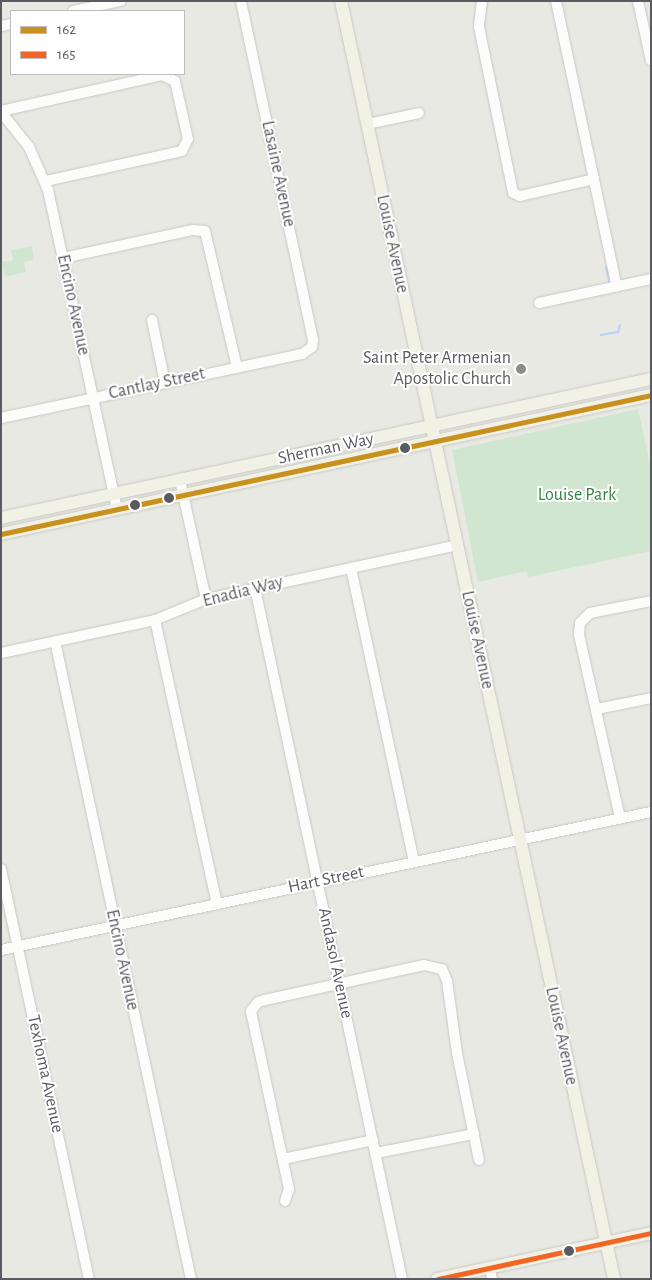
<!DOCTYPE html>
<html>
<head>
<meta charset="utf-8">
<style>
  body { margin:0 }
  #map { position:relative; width:652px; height:1280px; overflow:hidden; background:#e9e9e3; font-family:"Alegreya Sans",sans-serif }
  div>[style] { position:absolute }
  .green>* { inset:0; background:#d0e6d0 }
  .stream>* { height:2px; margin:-1px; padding:0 1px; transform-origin:1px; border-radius:1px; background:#b4d2f6 }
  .roads { filter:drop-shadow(0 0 1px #c6c7c5) drop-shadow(0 0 1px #c6c7c5) }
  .minor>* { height:10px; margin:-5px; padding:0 5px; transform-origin:5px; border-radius:5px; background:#fcfcfb }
  .major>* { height:12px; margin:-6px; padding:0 6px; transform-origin:6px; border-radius:6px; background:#f2f1e6 }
  .bus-1>* { height:5px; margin:-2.5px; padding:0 2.5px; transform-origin:2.5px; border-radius:2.5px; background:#c8901d }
  .bus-2>* { height:5px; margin:-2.5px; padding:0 2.5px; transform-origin:2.5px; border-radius:2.5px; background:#f26522 }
  .dots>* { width:14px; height:14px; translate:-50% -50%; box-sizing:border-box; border:2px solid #fff; border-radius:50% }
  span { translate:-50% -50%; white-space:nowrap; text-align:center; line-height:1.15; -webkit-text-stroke:4px #fff; paint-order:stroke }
  .street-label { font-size:18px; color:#595b61 }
  .poi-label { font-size:18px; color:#595b61 }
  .right { translate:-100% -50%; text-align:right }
  .park-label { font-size:18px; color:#358442 }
  .frame { position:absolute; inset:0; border:2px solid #595b61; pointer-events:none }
  .legend { position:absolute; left:10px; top:10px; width:175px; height:65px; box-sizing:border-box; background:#fff; border:1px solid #bdbdc0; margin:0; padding:6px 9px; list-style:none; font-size:15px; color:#595b61 }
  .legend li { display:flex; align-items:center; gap:10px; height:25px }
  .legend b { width:25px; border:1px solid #bdbdc0 }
</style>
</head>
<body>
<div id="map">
  <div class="green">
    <i style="clip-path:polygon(32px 246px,34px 260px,24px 262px,26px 272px,5px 277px,2px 262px,13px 260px,11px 250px)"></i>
    <i style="clip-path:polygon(638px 409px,651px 469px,651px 551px,528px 577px,527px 571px,478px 582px,452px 450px)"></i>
  </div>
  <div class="stream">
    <i style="left:606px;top:267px;width:17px;rotate:77deg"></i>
    <i style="left:601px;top:335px;width:17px;rotate:-10deg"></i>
    <i style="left:618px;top:332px;width:7px;rotate:-74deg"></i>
  </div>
  <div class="roads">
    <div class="minor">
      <i style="left:482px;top:1px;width:26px;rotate:97deg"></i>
      <i style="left:479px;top:27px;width:169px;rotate:78.4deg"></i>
      <i style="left:513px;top:193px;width:8px;rotate:23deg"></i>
      <i style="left:520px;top:196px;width:76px;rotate:-12.9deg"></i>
      <i style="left:556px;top:1px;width:292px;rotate:78deg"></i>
      <i style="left:638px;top:1px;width:61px;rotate:77.8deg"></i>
      <i style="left:73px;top:11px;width:49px;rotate:-11.8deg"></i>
      <i style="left:1px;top:26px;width:10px;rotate:-11deg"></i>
      <i style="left:1px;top:111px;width:165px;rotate:-12.6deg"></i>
      <i style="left:162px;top:75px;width:14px;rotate:25deg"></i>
      <i style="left:175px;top:81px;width:59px;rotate:77.4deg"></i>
      <i style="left:188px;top:139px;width:13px;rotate:117deg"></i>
      <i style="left:182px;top:151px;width:140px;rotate:167.6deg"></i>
      <i style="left:1px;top:112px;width:45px;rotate:51.3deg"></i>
      <i style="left:29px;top:147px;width:47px;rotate:66.2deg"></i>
      <i style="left:48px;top:190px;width:326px;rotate:77.8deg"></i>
      <i style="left:367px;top:124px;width:53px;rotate:-11.9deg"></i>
      <i style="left:63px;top:258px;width:133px;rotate:-12.2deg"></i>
      <i style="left:193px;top:230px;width:12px;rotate:5deg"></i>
      <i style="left:205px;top:231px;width:140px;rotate:76.8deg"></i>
      <i style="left:539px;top:303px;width:115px;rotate:-12.1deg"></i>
      <i style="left:152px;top:320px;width:64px;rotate:78.3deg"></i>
      <i style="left:1px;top:418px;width:308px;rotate:-12deg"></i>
      <i style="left:302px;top:354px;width:12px;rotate:-35deg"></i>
      <i style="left:312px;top:347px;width:7px;rotate:-82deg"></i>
      <i style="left:313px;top:340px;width:347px;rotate:-102deg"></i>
      <i style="left:180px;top:480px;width:122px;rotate:77.7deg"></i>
      <i style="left:351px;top:568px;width:300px;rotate:77.9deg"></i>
      <i style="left:255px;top:588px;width:706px;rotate:77.99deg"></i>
      <i style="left:155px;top:620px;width:291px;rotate:77.7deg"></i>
      <i style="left:55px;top:641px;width:652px;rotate:77.97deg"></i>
      <i style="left:1px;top:653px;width:157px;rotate:-12.1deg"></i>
      <i style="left:155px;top:620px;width:55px;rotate:-22.4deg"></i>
      <i style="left:206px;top:599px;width:257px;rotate:-12.1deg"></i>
      <i style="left:597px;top:709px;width:55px;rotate:-11.5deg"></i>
      <i style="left:620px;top:818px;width:189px;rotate:-102.6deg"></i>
      <i style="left:579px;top:634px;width:11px;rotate:-85deg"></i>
      <i style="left:580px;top:623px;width:14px;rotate:-45deg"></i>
      <i style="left:590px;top:613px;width:62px;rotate:-11.1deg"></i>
      <i style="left:1px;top:869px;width:419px;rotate:77.9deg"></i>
      <i style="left:1px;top:950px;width:664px;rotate:-11.99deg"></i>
      <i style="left:376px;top:1153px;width:100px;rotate:-11deg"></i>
      <i style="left:283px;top:1159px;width:92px;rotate:-11.9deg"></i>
      <i style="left:285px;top:1201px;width:13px;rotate:-72deg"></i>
      <i style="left:289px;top:1189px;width:182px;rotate:-102.1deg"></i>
      <i style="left:251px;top:1011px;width:11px;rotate:-52deg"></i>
      <i style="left:258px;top:1002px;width:7px;rotate:-16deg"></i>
      <i style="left:265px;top:1000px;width:163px;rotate:-12.4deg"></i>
      <i style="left:424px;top:965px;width:18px;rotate:13deg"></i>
      <i style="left:442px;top:969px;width:13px;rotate:67deg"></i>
      <i style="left:447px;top:981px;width:73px;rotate:82.1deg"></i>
      <i style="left:457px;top:1053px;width:109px;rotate:78.4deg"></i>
      <i style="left:490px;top:1268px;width:11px;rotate:80deg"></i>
    </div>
    <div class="major">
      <i style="left:341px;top:1px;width:1307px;rotate:77.94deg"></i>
      <i style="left:1px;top:518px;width:665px;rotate:-12.07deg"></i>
      <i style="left:1px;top:534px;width:665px;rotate:-12.07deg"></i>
      <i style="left:437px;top:1279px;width:219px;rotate:-12.1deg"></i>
    </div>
  </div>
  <div class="bus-1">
    <i style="left:1px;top:534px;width:665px;rotate:-12.07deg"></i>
  </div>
  <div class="bus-2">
    <i style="left:438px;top:1279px;width:218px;rotate:-12.2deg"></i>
  </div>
  <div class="dots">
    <i style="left:521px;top:369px;background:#8b8d8e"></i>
    <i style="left:405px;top:448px;background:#595b61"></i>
    <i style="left:169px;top:498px;background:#595b61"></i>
    <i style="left:135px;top:505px;background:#595b61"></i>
    <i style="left:569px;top:1251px;background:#595b61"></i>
  </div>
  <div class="street-label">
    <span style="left:278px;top:174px;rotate:78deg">Lasaine Avenue</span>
    <span style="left:392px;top:244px;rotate:78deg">Louise Avenue</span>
    <span style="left:73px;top:305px;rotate:78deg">Encino Avenue</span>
    <span style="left:157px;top:384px;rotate:-12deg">Cantlay Street</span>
    <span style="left:326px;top:449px;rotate:-12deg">Sherman Way</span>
    <span style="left:243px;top:592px;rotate:-14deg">Enadia Way</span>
    <span style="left:477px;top:640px;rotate:78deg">Louise Avenue</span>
    <span style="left:326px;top:880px;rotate:-12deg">Hart Street</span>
    <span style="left:122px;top:960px;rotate:78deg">Encino Avenue</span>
    <span style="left:335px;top:963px;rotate:78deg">Andasol Avenue</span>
    <span style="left:561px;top:1036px;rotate:78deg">Louise Avenue</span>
    <span style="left:45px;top:1074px;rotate:78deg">Texhoma Avenue</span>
  </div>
  <div class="poi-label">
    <span class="right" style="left:511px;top:369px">Saint Peter Armenian<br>Apostolic Church</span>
  </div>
  <div class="park-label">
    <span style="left:577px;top:495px">Louise Park</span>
  </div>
  <div class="frame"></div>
  <ul class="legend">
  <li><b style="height:6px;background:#c8901d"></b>162</li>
  <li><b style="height:6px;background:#f26522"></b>165</li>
  </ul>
</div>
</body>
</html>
